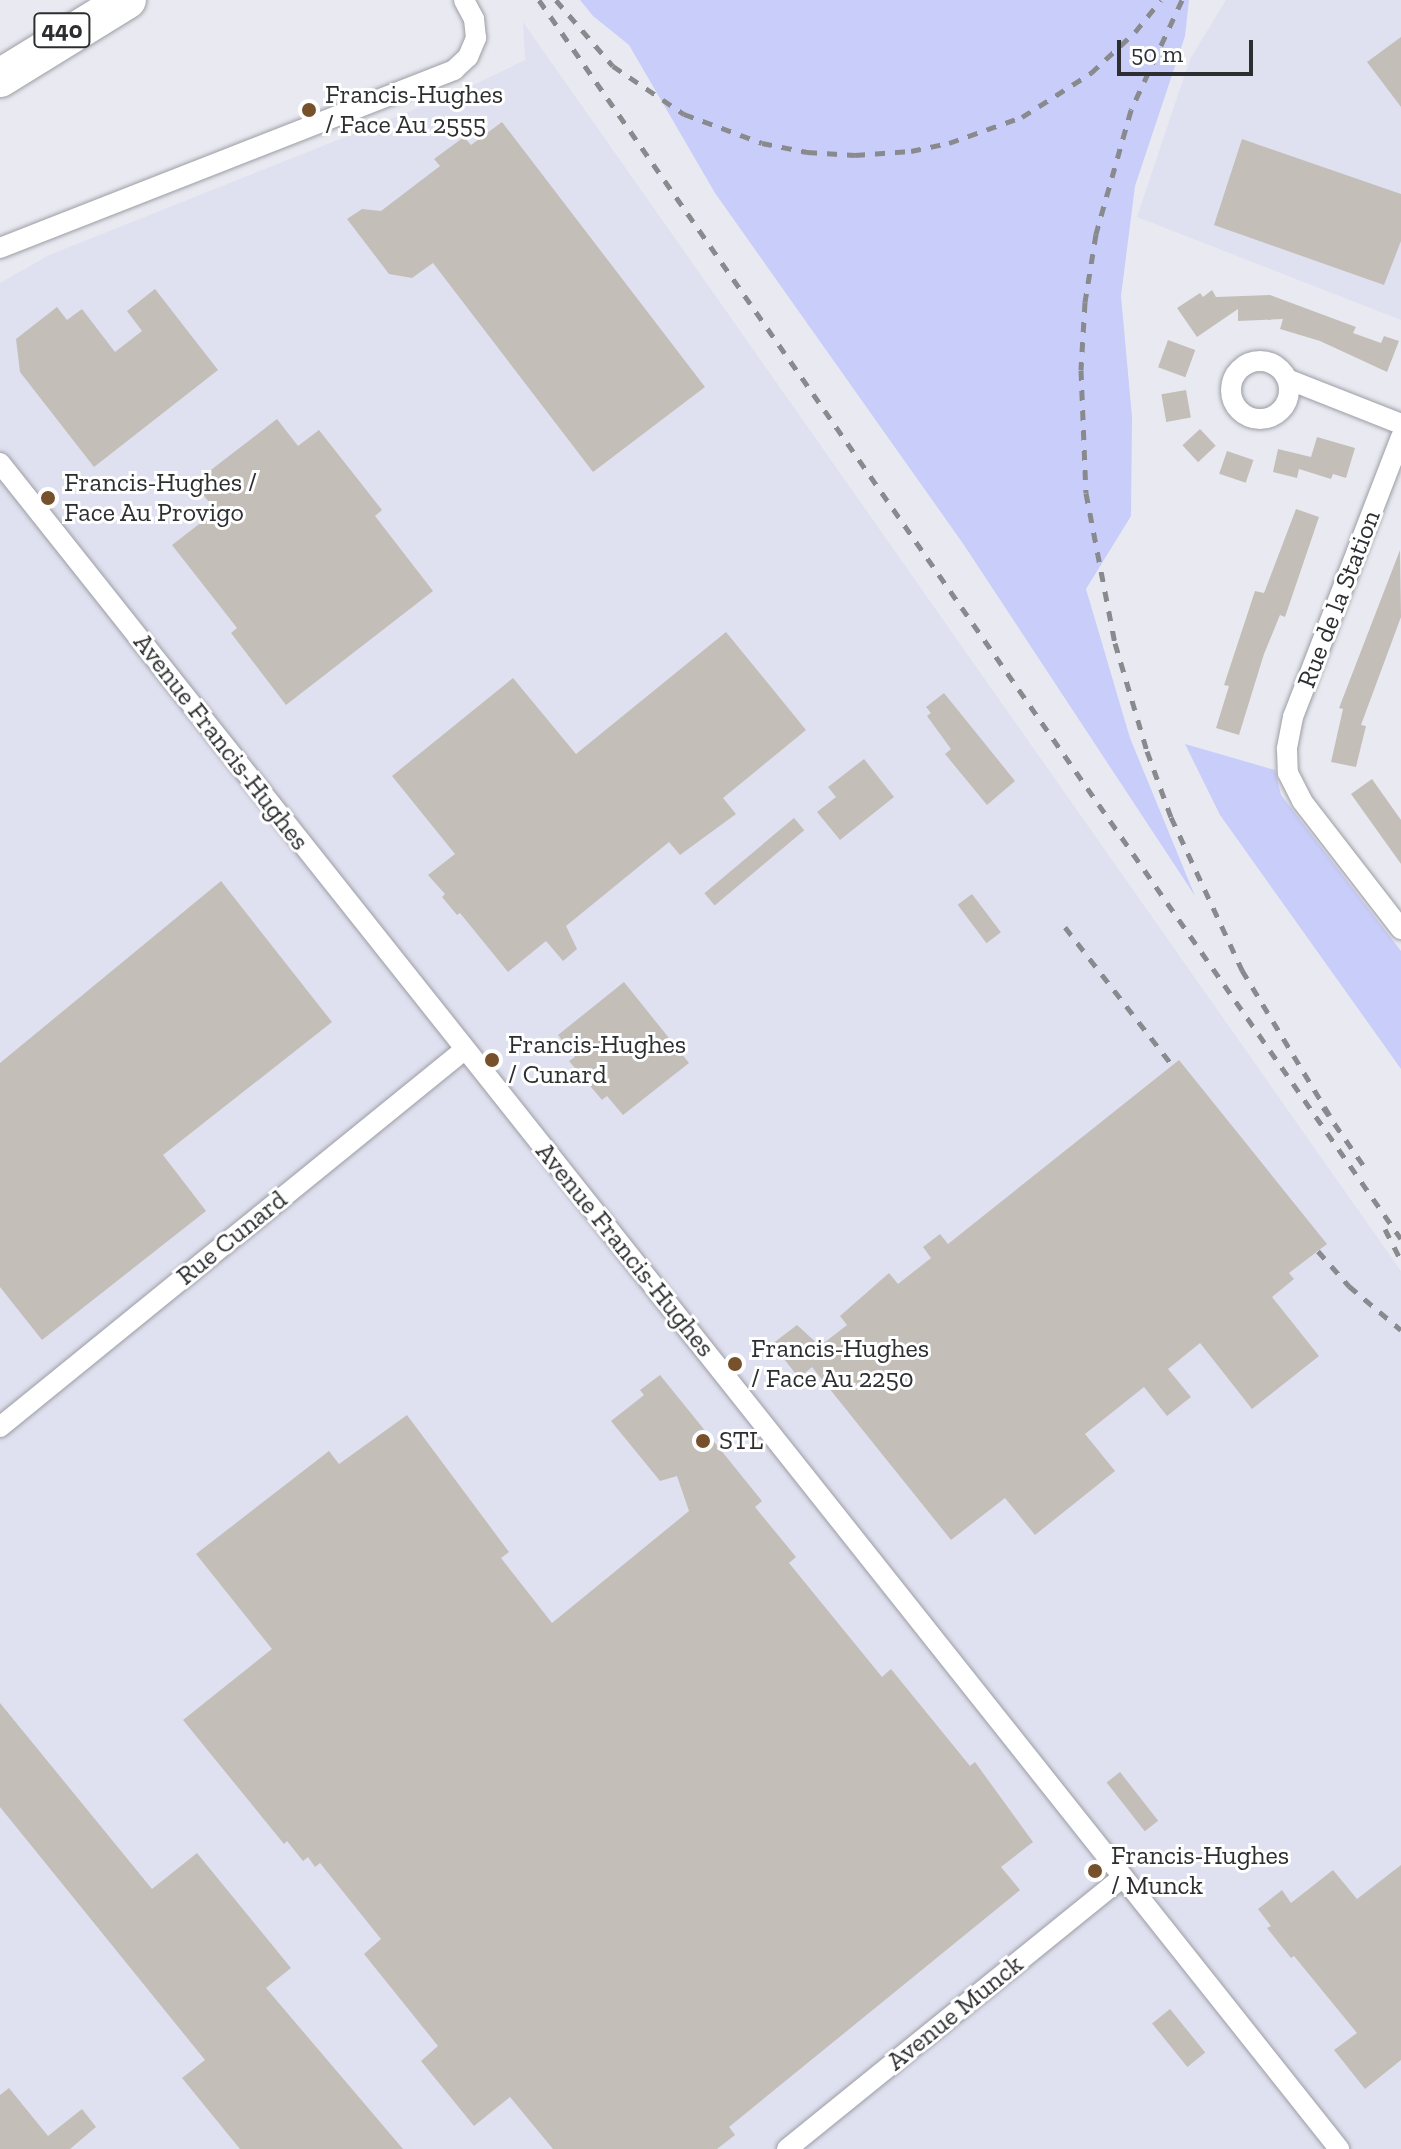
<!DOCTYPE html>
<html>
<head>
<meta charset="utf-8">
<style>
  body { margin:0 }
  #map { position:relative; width:1401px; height:2149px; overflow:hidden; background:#e9eaf1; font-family:"Zilla Slab",serif }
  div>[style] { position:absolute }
  .built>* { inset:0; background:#dfe1f0 }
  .green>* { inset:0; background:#c9cdf9 }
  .building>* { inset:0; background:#c4beb9; transform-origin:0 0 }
  .roads { filter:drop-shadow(0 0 2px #9c9da4) drop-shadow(0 0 2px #9c9da4) }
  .street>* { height:20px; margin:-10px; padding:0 10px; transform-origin:10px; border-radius:10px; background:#fff }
  .street>.ring { margin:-10px; padding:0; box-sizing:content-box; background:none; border:20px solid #fff; border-radius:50% }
  .highway>* { height:38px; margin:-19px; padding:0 19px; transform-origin:19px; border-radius:19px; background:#fff }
  .rail>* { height:5px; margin-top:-2.5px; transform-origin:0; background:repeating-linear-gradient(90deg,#898a8e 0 10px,transparent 0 20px) }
  .dots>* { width:22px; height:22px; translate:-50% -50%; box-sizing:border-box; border:4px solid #fff; border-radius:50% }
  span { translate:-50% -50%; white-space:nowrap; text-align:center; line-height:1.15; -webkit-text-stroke:6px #fff; paint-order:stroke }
  .shield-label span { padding:2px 6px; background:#fff; border:2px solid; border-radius:6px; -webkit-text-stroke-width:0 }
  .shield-label { font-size:24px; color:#2d2e30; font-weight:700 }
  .poi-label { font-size:26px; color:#2d2e30 }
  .left { translate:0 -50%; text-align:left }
  .street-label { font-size:26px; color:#2d2e30 }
  .scale { position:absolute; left:1117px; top:40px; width:136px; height:36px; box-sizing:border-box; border:4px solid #2d2e30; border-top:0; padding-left:10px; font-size:24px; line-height:28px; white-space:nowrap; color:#2d2e30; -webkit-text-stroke:6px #fff; paint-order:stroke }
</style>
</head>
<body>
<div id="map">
  <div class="built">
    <i style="clip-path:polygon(1226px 0,1401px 0,1401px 320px,1137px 217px,1190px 59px)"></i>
    <i style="clip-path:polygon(523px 22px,1401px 1271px,1401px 2149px,0 2149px,0 283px,49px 255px,463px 90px,525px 60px)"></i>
  </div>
  <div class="green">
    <i style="clip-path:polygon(580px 0,1189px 0,1185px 36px,1135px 186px,1121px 296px,1132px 417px,1131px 516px,1086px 589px,1130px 738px,1195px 896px,964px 545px,715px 193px,629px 45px,593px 16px)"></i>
    <i style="clip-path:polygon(1185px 744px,1275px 770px,1281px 795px,1401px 951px,1401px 1069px,1220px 815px)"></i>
  </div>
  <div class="building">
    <i style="clip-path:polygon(1401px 37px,1401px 107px,1367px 62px)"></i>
    <i style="clip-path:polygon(502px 122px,705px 387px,593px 472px,433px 263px,412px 278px,389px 274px,347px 219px,362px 209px,381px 211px,440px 166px,434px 159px,464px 137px,471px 145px)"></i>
    <i style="clip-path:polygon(1242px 139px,1401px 194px,1401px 241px,1384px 285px,1214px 225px)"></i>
    <i style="clip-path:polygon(155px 289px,218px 370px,94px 467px,20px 372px,16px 339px,57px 307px,67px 320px,82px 309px,115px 352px,142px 331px,127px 311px)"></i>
    <i style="clip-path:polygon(1212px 290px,1216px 297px,1270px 295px,1356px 327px,1353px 333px,1381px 343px,1384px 336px,1399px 341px,1387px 372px,1320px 341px,1280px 329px,1283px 319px,1238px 321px,1238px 309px,1197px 337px,1177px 308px,1200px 293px,1203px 297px)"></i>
    <i style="left:1168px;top:340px;width:29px;height:29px;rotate:20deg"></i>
    <i style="left:1186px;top:390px;width:28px;height:25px;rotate:80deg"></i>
    <i style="clip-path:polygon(277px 419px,298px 446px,319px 430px,382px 510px,375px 516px,433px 591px,286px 705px,231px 633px,237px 628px,172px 545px,216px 511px,194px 483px)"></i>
    <i style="left:1200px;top:429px;width:23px;height:24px;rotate:47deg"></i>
    <i style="clip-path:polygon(1317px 437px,1355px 448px,1346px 478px,1333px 474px,1331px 479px,1299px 469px,1297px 478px,1273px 472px,1278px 449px,1311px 457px)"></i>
    <i style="left:1227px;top:451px;width:28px;height:24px;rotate:19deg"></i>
    <i style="clip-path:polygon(1296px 509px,1319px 517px,1285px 617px,1280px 615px,1264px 654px,1239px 735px,1216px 728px,1229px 686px,1224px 685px,1255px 591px,1264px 593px)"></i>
    <i style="clip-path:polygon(1400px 550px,1401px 617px,1361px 725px,1366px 726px,1356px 767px,1331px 762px,1343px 709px,1339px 708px)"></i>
    <i style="clip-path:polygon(726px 632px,806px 730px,723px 798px,736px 814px,680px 855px,669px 842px,566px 926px,577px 949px,563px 961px,546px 941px,508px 972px,460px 913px,457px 915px,442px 897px,445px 894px,428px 875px,455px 854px,392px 776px,513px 678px,576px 754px)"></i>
    <i style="clip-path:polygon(944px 693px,1015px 781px,987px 805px,945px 754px,951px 749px,927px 716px,931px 713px,926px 707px)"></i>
    <i style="clip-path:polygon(864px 759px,894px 797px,840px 840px,817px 812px,836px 797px,828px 787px)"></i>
    <i style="clip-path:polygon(1372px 779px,1401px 820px,1401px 864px,1351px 794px)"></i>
    <i style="left:794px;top:818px;width:16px;height:117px;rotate:50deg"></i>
    <i style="clip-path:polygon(221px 881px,332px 1022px,163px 1155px,206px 1211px,42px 1340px,0 1287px,0 1063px)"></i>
    <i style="left:972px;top:894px;width:48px;height:18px;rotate:53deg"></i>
    <i style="clip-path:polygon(624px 982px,689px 1063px,623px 1115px,607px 1096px,602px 1100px,569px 1061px,575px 1057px,558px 1035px)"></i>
    <i style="clip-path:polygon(1179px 1060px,1327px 1244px,1289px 1273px,1294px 1279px,1272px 1297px,1319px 1356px,1252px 1409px,1200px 1343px,1168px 1369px,1191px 1397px,1167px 1416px,1144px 1387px,1085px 1434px,1115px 1471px,1035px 1535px,1005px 1498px,951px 1540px,812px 1367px,799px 1378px,772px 1344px,797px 1325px,820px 1346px,847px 1325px,840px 1316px,889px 1273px,898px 1284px,931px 1258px,923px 1247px,940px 1234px,948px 1244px)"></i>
    <i style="clip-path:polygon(660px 1375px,762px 1501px,755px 1507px,796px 1557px,789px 1563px,882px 1677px,891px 1669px,970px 1766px,975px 1762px,1033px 1842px,1001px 1867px,1020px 1890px,729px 2127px,735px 2135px,717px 2149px,553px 2149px,510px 2097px,474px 2126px,421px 2061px,438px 2046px,364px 1954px,381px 1939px,320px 1863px,315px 1867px,308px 1857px,303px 1861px,287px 1841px,284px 1844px,183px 1720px,272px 1649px,196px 1554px,329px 1451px,339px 1464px,407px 1415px,509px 1552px,501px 1558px,552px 1623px,689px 1511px,677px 1476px,660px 1481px,611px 1421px,644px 1395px,640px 1390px)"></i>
    <i style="clip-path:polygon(0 1703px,152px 1889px,197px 1853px,291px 1968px,266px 1988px,403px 2149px,240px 2149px,182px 2078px,205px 2060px,0 1807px)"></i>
    <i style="left:1120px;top:1772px;width:62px;height:17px;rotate:52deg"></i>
    <i style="clip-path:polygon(1401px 1865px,1401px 2060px,1365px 2089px,1334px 2050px,1357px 2033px,1294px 1956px,1291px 1958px,1267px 1928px,1271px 1926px,1258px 1909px,1282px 1890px,1291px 1903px,1333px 1870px,1357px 1899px)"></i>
    <i style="left:1170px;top:2009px;width:56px;height:23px;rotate:51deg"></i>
    <i style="clip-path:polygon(9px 2088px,48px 2136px,82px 2109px,96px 2127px,70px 2149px,0 2149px,0 2095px)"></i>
  </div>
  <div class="roads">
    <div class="street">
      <i style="left:0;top:248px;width:488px;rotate:-21.4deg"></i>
      <i style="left:454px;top:70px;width:19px;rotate:-43deg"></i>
      <i style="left:468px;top:57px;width:21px;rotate:-67deg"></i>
      <i style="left:476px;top:38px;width:19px;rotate:-96deg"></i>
      <i style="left:474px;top:19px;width:21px;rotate:-118deg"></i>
      <i class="ring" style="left:1231px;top:361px;width:38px;height:38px"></i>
      <i style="left:1287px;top:379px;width:123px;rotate:21.5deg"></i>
      <i style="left:1401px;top:437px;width:300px;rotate:111.1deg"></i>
      <i style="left:1293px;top:717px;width:33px;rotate:101deg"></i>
      <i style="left:1287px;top:749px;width:24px;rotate:88deg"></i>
      <i style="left:1288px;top:773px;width:31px;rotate:63deg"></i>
      <i style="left:1302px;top:801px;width:162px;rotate:52.3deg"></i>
      <i style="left:0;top:463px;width:2153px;rotate:51.54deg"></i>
      <i style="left:0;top:1427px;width:598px;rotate:-39.09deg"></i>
      <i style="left:787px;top:2149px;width:431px;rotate:-39deg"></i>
    </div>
    <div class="highway">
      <i style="left:0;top:78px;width:149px;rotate:-31.6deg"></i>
    </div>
  </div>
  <div class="rail">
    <i style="left:539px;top:0;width:1509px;rotate:55.17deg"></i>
    <i style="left:556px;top:0;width:87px;rotate:49.2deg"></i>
    <i style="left:613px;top:66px;width:86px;rotate:34.1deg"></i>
    <i style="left:684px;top:114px;width:83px;rotate:20.4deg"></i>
    <i style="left:762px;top:143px;width:46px;rotate:11.3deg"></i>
    <i style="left:807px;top:152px;width:48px;rotate:3.6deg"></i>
    <i style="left:855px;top:155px;width:56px;rotate:-4.1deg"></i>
    <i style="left:911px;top:151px;width:39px;rotate:-12deg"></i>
    <i style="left:949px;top:143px;width:77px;rotate:-19.6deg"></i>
    <i style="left:1022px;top:117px;width:82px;rotate:-32.5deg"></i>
    <i style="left:1091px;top:73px;width:60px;rotate:-43deg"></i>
    <i style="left:1135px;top:32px;width:41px;rotate:-50.9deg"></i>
    <i style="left:1182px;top:0;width:121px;rotate:114.9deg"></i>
    <i style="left:1131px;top:110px;width:129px;rotate:105.8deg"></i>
    <i style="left:1096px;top:234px;width:69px;rotate:99.2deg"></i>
    <i style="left:1085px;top:302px;width:68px;rotate:93.4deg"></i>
    <i style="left:1081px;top:370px;width:123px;rotate:87.7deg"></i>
    <i style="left:1086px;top:493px;width:153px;rotate:79.1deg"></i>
    <i style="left:1115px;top:643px;width:113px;rotate:73.5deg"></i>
    <i style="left:1147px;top:751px;width:70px;rotate:70deg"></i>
    <i style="left:1171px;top:817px;width:169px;rotate:65.1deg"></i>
    <i style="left:1242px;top:970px;width:170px;rotate:58.9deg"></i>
    <i style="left:1065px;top:927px;width:175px;rotate:52.2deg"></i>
    <i style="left:1323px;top:1107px;width:75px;rotate:55.3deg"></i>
    <i style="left:1385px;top:1229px;width:36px;rotate:63deg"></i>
    <i style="left:1318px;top:1251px;width:47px;rotate:48.5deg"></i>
    <i style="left:1349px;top:1286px;width:68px;rotate:40.2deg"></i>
  </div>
  <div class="dots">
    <i style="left:309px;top:110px;background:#76512c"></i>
    <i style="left:48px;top:498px;background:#76512c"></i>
    <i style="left:492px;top:1060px;background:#76512c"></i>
    <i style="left:735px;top:1364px;background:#76512c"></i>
    <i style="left:703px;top:1441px;background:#76512c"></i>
    <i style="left:1095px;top:1871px;background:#76512c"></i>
  </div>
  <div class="shield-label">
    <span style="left:62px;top:30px">440</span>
  </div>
  <div class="poi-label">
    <span class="left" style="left:325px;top:110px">Francis-Hughes<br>/ Face Au 2555</span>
    <span class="left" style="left:64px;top:498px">Francis-Hughes /<br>Face Au Provigo</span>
    <span class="left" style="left:508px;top:1060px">Francis-Hughes<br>/ Cunard</span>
    <span class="left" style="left:751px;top:1364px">Francis-Hughes<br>/ Face Au 2250</span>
    <span class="left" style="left:719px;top:1441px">STL</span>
    <span class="left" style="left:1111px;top:1871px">Francis-Hughes<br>/ Munck</span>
  </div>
  <div class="street-label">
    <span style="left:1339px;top:599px;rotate:-69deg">Rue de la Station</span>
    <span style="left:221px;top:742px;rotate:52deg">Avenue Francis-Hughes</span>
    <span style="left:232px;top:1238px;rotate:-39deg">Rue Cunard</span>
    <span style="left:625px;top:1250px;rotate:51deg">Avenue Francis-Hughes</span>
    <span style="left:955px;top:2013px;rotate:-39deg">Avenue Munck</span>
  </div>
  <div class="scale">50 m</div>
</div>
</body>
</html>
